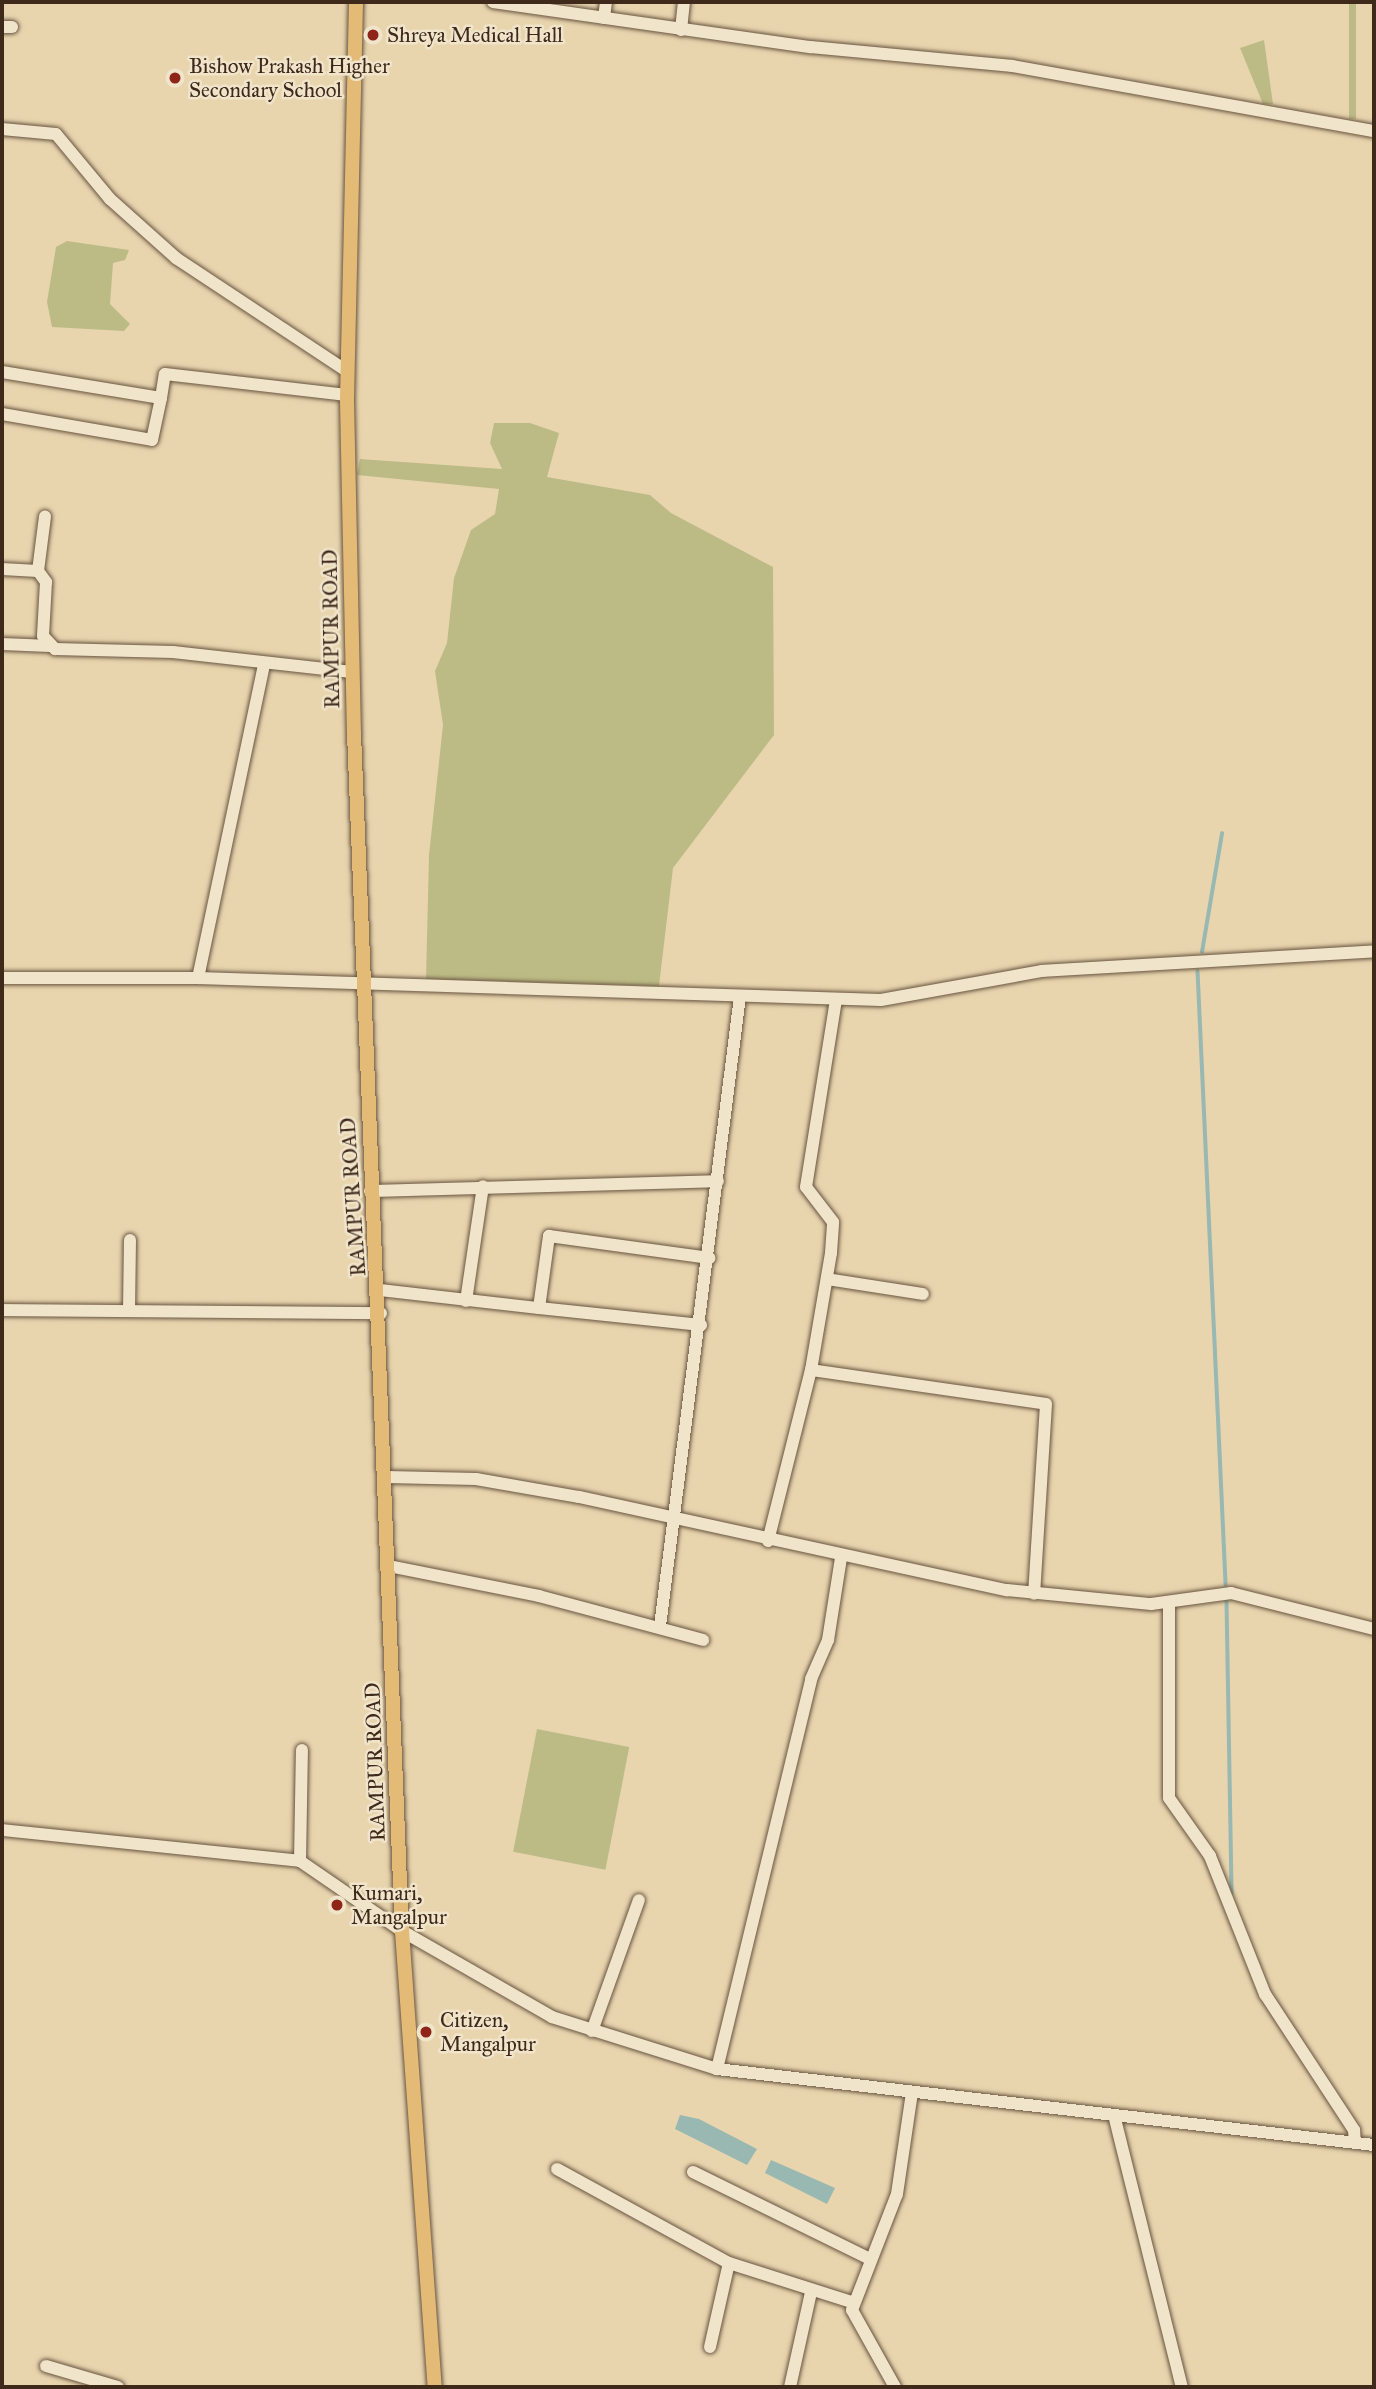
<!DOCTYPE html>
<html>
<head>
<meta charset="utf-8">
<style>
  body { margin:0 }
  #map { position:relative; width:1376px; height:2389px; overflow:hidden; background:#e8d5ae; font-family:"IM FELL Great Primer",serif }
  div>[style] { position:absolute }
  .green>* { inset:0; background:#bdbb85; transform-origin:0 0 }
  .water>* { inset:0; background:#98b8b1 }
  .stream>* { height:3.5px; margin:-1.75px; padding:0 1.75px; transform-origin:1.75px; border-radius:1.75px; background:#98b8b1 }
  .roads { filter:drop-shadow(0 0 2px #685440) drop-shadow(0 0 2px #685440) }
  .minor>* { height:12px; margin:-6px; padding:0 6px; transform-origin:6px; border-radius:6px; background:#f0e4ca }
  .major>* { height:14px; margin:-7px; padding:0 7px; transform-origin:7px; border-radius:7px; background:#e4ba77 }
  .dots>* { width:19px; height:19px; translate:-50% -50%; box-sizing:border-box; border:4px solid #f0e4ca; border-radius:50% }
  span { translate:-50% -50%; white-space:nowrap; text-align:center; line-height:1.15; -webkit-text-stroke:5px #f0e4ca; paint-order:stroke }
  .poi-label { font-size:21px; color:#3e291b }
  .left { translate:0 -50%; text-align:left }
  .street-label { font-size:21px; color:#3e291b }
  .frame { position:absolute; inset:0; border:4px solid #3e291b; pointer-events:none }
</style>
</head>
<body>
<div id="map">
  <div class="green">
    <i style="left:1349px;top:2px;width:7px;height:117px"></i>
    <i style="clip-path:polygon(1264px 40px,1273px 104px,1263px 104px,1240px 48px)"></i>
    <i style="clip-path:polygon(67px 241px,129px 250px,125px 260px,113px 263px,110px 304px,130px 324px,124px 331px,52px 327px,47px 302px,56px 247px)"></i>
    <i style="clip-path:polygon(494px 423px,530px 423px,559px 433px,547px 477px,650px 495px,671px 513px,773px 567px,774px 735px,673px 868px,659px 986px,426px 979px,429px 855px,443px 725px,435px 671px,447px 643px,454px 578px,471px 530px,495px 514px,499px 489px,357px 475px,360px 459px,502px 469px,490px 443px)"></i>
    <i style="left:537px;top:1729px;width:94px;height:125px;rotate:11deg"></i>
  </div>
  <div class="water">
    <i style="clip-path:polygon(680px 2115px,699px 2119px,757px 2149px,747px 2165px,675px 2129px)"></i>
    <i style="clip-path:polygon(771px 2160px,835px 2188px,827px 2204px,765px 2173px)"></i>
  </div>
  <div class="stream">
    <i style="left:1202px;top:952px;width:120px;rotate:-80.4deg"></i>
    <i style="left:1198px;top:971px;width:614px;rotate:87.38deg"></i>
    <i style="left:1227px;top:1602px;width:291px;rotate:89deg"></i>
  </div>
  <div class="roads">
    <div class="minor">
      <i style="left:493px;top:2px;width:321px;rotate:8.1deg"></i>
      <i style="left:811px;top:47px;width:202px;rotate:5.4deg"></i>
      <i style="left:1012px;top:66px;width:368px;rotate:10.2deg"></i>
      <i style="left:604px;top:18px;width:16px;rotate:-83deg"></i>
      <i style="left:2px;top:27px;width:10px"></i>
      <i style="left:681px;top:30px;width:28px;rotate:-84deg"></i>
      <i style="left:2px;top:129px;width:54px;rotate:5.3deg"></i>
      <i style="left:56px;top:134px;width:85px;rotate:50.3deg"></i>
      <i style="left:110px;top:199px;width:89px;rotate:41.8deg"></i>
      <i style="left:176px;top:258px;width:206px;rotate:33.5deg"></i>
      <i style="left:2px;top:372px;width:161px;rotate:9.3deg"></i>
      <i style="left:161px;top:398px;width:24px;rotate:-81deg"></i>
      <i style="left:165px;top:374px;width:183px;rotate:6.6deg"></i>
      <i style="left:2px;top:414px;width:152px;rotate:9.8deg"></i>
      <i style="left:152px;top:440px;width:43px;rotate:-77.9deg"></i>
      <i style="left:2px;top:569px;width:36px;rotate:3deg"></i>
      <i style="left:38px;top:571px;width:14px;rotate:54deg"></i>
      <i style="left:46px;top:582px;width:54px;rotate:93.2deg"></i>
      <i style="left:43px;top:636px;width:18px;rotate:47deg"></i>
      <i style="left:55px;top:649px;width:118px;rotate:1.5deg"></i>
      <i style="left:173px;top:652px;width:180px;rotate:6.4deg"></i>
      <i style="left:38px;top:571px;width:55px;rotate:-82.7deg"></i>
      <i style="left:2px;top:644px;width:48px;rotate:2.4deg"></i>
      <i style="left:2px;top:978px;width:196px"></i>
      <i style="left:198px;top:978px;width:683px;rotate:1.84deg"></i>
      <i style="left:881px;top:1000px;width:164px;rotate:-10.2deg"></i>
      <i style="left:1042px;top:971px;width:333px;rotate:-3.4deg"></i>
      <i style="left:198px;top:978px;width:321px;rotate:-78.1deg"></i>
      <i style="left:370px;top:1191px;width:348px;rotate:-1.6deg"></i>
      <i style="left:827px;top:1279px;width:97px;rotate:8.9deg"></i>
      <i style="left:380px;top:1290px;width:160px;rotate:6.5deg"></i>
      <i style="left:539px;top:1308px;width:73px;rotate:-82.1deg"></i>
      <i style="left:549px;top:1236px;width:162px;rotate:7.8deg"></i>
      <i style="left:466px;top:1301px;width:116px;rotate:-81.6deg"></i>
      <i style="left:539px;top:1308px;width:163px;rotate:6deg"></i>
      <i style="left:2px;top:1310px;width:379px;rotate:0.5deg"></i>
      <i style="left:129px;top:1311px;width:71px;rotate:-89.2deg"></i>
      <i style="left:811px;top:1370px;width:237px;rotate:8.2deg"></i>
      <i style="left:1046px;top:1404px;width:190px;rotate:93.6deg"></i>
      <i style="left:387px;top:1477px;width:89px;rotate:1.3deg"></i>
      <i style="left:476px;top:1479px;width:105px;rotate:9.9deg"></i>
      <i style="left:579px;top:1497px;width:438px;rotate:12.3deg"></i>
      <i style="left:1007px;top:1590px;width:145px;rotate:5.6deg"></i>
      <i style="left:1151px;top:1604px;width:81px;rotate:-7.8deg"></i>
      <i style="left:1231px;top:1593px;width:147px;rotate:14.1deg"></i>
      <i style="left:768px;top:1541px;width:176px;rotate:-75.9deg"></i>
      <i style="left:811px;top:1370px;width:119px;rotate:-80.3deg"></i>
      <i style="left:831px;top:1253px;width:31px;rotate:-86deg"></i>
      <i style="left:833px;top:1222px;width:44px;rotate:-127.6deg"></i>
      <i style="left:806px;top:1187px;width:190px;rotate:-80.9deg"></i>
      <i style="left:389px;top:1566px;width:153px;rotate:11.3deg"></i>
      <i style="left:539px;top:1596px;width:170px;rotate:15deg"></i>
      <i style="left:1169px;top:1602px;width:196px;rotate:90deg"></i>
      <i style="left:1169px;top:1798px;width:71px;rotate:54.7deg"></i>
      <i style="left:1210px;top:1856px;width:149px;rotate:68.3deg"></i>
      <i style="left:1265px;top:1994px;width:163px;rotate:56.8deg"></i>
      <i style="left:1354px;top:2130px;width:13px;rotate:86deg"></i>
      <i style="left:660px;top:1626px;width:635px;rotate:-82.76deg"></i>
      <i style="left:2px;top:1830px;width:300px;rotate:5.9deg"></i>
      <i style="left:300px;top:1861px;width:124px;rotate:34.5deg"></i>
      <i style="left:402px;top:1931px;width:173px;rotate:29.8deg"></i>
      <i style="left:552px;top:2017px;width:173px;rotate:17.5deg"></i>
      <i style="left:717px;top:2069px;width:661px;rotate:6.6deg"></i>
      <i style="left:300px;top:1861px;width:111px;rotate:-89deg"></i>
      <i style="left:592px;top:2031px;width:139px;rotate:-70.3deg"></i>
      <i style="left:717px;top:2069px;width:401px;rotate:-76.4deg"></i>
      <i style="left:811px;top:1679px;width:43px;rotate:-66.4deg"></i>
      <i style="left:828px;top:1640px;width:83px;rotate:-81deg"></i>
      <i style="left:1115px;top:2119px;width:276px;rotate:76deg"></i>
      <i style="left:557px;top:2169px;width:196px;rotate:28.7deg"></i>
      <i style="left:729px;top:2263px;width:131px;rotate:17.7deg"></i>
      <i style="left:693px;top:2172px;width:197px;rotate:26.2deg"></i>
      <i style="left:710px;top:2347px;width:86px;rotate:-77.3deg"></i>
      <i style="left:46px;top:2366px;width:75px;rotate:16.3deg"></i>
      <i style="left:790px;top:2387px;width:97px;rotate:-77.5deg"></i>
      <i style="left:895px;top:2387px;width:88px;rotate:-119.2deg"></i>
      <i style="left:852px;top:2310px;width:124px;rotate:-68.8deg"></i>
      <i style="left:897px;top:2194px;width:103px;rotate:-81.6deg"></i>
    </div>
    <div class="major">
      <i style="left:356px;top:2px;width:399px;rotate:91.3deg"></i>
      <i style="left:347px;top:401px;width:332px;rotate:88.8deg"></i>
      <i style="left:354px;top:733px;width:1199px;rotate:87.71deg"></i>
      <i style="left:402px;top:1931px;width:457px;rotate:85.9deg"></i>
    </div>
  </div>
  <div class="dots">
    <i style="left:373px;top:35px;background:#8f2418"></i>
    <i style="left:175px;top:78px;background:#8f2418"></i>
    <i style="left:337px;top:1905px;background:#8f2418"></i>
    <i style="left:426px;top:2032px;background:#8f2418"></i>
  </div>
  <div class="poi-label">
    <span class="left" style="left:387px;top:35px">Shreya Medical Hall</span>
    <span class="left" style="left:189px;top:78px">Bishow Prakash Higher<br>Secondary School</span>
    <span class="left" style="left:351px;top:1905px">Kumari,<br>Mangalpur</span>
    <span class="left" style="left:440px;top:2032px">Citizen,<br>Mangalpur</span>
  </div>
  <div class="street-label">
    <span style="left:331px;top:629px;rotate:-91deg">RAMPUR ROAD</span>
    <span style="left:353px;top:1197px;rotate:-94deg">RAMPUR ROAD</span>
    <span style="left:375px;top:1762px;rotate:-92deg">RAMPUR ROAD</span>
  </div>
  <div class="frame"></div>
</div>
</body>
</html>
